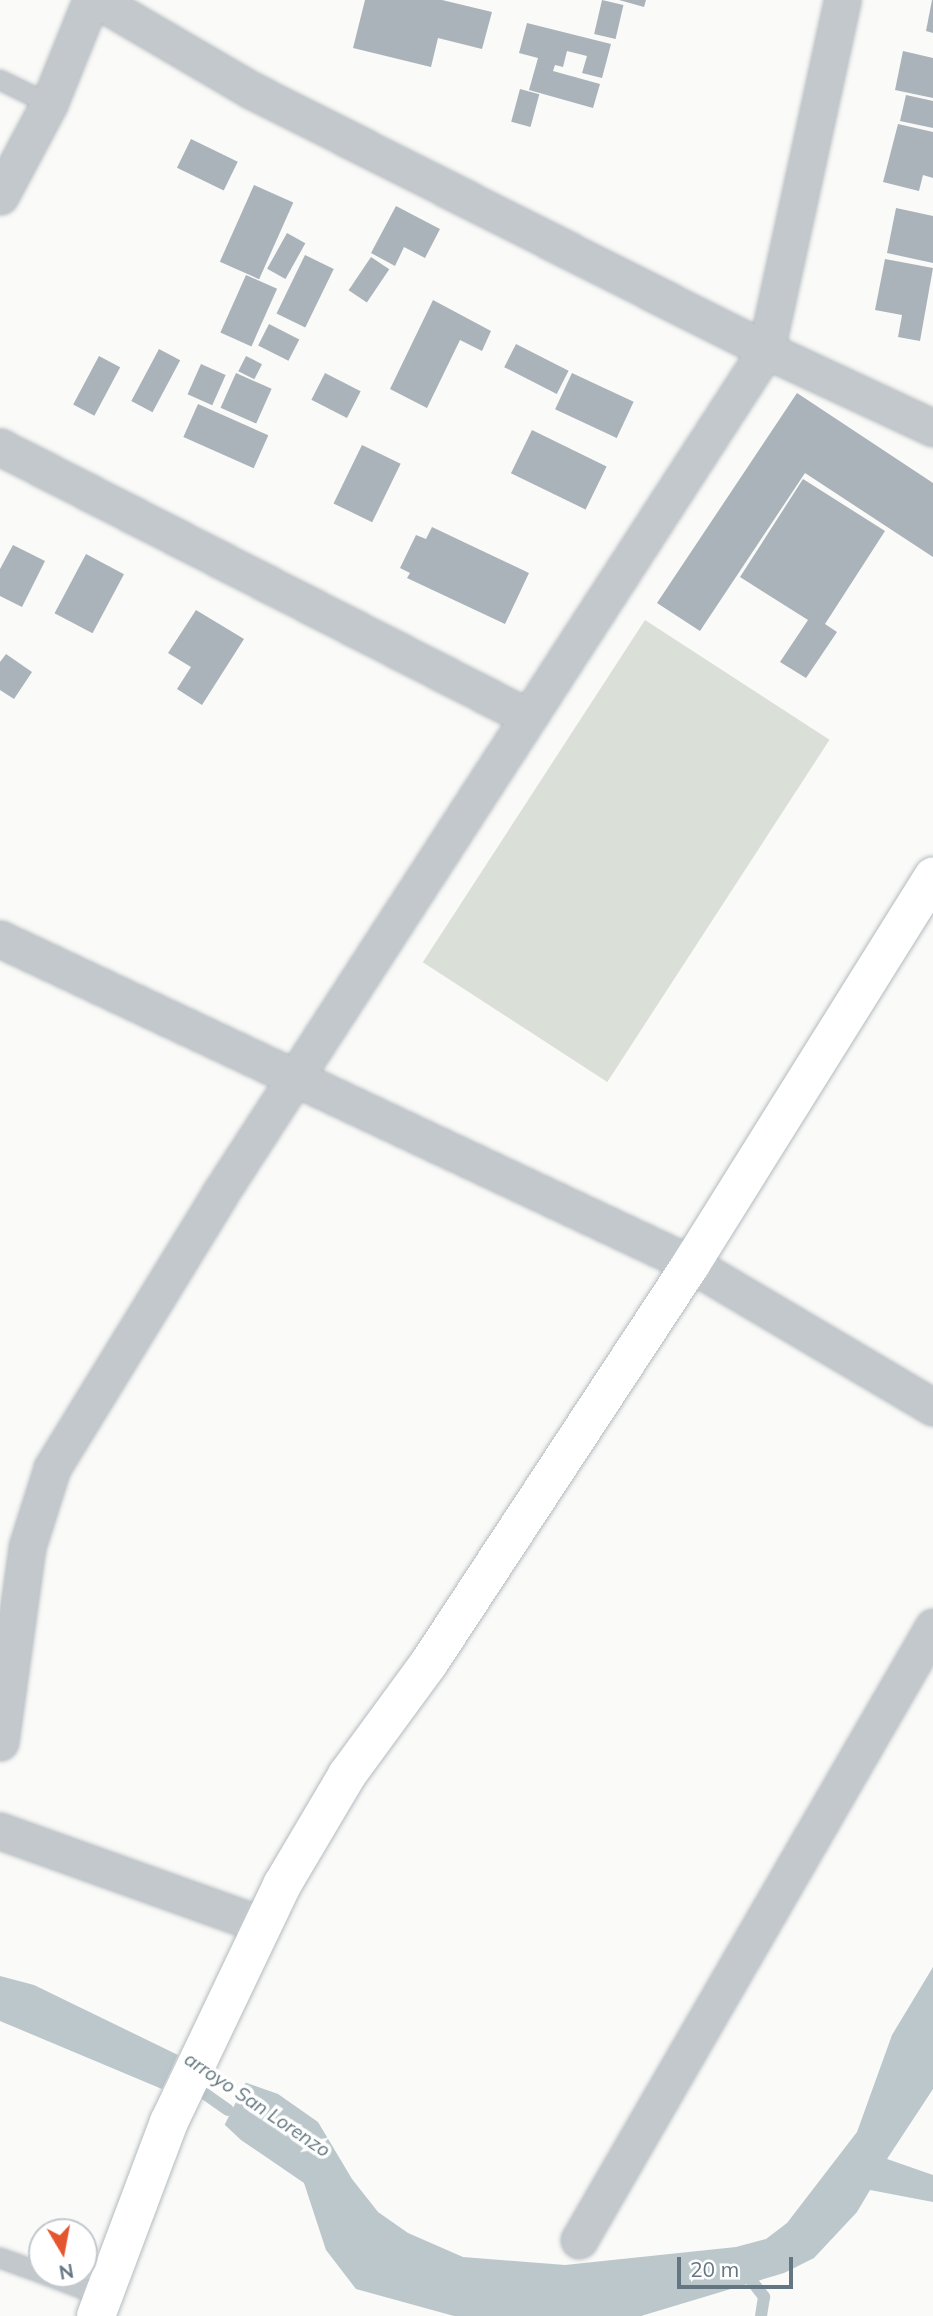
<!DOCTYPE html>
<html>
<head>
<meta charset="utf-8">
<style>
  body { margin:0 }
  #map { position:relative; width:933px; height:2316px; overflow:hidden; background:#fafaf8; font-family:Mulish,sans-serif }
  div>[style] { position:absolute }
  .green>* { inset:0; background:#dadfd7; transform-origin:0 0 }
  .water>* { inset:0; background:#bbc7cb }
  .pier>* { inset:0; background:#fafaf8 }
  .stream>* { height:12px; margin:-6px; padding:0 6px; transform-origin:6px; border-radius:6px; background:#bbc7cb }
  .building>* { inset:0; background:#aab3b9; transform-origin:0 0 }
  .roads { filter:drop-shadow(0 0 2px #b3babf) drop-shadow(0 0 2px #b3babf) }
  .lane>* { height:18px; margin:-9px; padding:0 9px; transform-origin:9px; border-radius:9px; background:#c3c8cc }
  .street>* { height:35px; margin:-17.5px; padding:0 17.5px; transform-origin:17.5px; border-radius:17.5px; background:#c3c8cc }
  .secondary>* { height:38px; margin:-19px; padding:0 19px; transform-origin:19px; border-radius:19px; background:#fff }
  span { translate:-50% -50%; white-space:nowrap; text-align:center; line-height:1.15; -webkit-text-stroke:7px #fff; paint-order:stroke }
  .water-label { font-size:19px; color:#60757c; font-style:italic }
  .north { position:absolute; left:28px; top:2218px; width:70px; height:70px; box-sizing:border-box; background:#fff; border:2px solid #c1c8cd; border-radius:50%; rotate:170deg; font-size:19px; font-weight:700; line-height:28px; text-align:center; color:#657683 }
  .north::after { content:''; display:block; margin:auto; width:24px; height:32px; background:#e4572e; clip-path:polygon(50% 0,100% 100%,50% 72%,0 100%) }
  .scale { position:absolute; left:677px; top:2257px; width:116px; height:32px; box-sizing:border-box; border:4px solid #657683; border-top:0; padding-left:9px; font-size:21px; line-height:24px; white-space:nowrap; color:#657683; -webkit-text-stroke:5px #fff; paint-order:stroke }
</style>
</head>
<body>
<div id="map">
  <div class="green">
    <i style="left:645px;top:620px;width:220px;height:408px;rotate:33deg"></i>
  </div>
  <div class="water">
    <i style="clip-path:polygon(933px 1967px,933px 2089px,887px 2159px,933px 2175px,933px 2202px,870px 2190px,857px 2212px,814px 2258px,784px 2273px,641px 2316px,454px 2316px,356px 2289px,326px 2250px,304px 2183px,241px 2140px,209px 2110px,227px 2076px,278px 2094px,318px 2122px,352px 2179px,378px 2212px,408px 2233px,463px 2257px,565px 2265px,736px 2247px,766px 2239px,787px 2223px,857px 2132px,892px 2035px)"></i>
    <i style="clip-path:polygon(0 1976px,34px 1985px,178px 2055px,162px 2089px,0 2021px)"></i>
  </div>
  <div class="pier">
    <i style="clip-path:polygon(225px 2073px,247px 2080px,223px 2128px,206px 2110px)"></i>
  </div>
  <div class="stream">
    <i style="left:191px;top:2084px;width:45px;rotate:35.1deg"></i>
    <i style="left:747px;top:2275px;width:28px;rotate:52deg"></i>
    <i style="left:764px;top:2297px;width:19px;rotate:99deg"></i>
  </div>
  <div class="building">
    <i style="clip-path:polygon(365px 0,442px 0,492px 12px,482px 49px,438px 38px,431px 67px,353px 48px)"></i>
    <i style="left:602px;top:0;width:22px;height:35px;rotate:13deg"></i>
    <i style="clip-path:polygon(619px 0,646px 0,644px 7px)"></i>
    <i style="clip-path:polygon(932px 0,933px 0,933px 33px,926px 31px)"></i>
    <i style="clip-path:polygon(527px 23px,611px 44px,602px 78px,582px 73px,587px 56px,567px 51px,563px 67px,555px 65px,553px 71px,600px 84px,593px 108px,529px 90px,538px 58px,519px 53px)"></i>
    <i style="clip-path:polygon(903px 51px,933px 58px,933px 98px,895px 90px)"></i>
    <i style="left:520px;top:89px;width:20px;height:34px;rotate:15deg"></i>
    <i style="clip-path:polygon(906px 95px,933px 101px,933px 128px,900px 121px)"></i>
    <i style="clip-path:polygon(898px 124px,933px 132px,933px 178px,923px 175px,919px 191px,883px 182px)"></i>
    <i style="left:191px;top:139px;width:52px;height:32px;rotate:26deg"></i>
    <i style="left:254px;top:185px;width:43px;height:84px;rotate:24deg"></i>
    <i style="clip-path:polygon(396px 206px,440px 229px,425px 258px,404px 247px,395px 266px,371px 253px)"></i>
    <i style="clip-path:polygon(896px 208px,933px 216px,933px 263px,887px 253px)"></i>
    <i style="left:287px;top:233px;width:21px;height:41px;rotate:29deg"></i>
    <i style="left:305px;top:255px;width:32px;height:65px;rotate:26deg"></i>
    <i style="left:371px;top:257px;width:22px;height:40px;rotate:34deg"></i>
    <i style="clip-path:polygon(885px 259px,933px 268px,920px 341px,898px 337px,902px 315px,875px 310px)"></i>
    <i style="left:246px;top:275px;width:34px;height:63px;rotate:24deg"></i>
    <i style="clip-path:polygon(433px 300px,491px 331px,482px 351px,460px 340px,427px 408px,390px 389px)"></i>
    <i style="left:269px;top:324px;width:34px;height:24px;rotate:27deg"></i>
    <i style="left:516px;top:344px;width:59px;height:26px;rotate:27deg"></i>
    <i style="left:159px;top:349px;width:24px;height:59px;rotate:28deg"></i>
    <i style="left:99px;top:356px;width:24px;height:55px;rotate:28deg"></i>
    <i style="left:246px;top:356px;width:18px;height:17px;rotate:27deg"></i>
    <i style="left:201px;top:364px;width:27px;height:33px;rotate:24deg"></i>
    <i style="left:236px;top:373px;width:39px;height:38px;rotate:24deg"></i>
    <i style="left:325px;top:373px;width:40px;height:30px;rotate:27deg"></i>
    <i style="left:572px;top:373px;width:68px;height:40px;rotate:25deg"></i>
    <i style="clip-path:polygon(797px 393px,933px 483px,933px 557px,805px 473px,700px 631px,657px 603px)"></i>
    <i style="left:198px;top:404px;width:77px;height:36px;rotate:24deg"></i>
    <i style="left:532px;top:430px;width:83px;height:48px;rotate:26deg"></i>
    <i style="left:362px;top:445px;width:43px;height:65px;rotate:26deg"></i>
    <i style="clip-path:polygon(803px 479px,885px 531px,825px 624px,837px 632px,806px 678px,780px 662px,808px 620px,740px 577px)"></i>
    <i style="clip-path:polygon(432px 527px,529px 573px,505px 624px,407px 578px,410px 573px,400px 568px,416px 535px,426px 539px)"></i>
    <i style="clip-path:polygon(13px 545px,45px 561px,22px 607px,0 596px,0 569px)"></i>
    <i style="left:86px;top:554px;width:43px;height:67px;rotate:28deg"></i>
    <i style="clip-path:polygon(196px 610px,244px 639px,202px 705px,177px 689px,191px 667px,168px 653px)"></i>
    <i style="clip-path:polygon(6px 654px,32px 672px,14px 699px,0 690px,0 662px)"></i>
  </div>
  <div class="roads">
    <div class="lane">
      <i style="left:0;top:80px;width:55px;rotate:26.1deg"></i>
      <i style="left:0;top:2258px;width:45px;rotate:19.7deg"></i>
      <i style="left:44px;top:2274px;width:65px;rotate:20.7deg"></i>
    </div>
    <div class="street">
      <i style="left:97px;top:0;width:181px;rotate:30.3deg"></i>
      <i style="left:253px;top:91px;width:575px;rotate:26.79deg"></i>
      <i style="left:766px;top:350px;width:184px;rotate:25deg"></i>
      <i style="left:0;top:196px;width:104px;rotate:-62deg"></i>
      <i style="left:49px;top:104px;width:112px;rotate:-68deg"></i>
      <i style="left:0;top:447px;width:593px;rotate:27.08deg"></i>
      <i style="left:0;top:939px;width:764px;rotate:25.19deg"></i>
      <i style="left:691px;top:1264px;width:281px;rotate:30.6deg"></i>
      <i style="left:0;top:1742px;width:197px;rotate:-82.1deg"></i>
      <i style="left:27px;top:1547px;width:83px;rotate:-72.4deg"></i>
      <i style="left:52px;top:1468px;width:320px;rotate:-58.5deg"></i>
      <i style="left:219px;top:1195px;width:1007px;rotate:-57.08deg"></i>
      <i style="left:766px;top:350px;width:358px;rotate:-77.7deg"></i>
      <i style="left:0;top:1831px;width:278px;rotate:19.7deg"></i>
      <i style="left:579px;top:2240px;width:708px;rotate:-59.99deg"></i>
    </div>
    <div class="secondary">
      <i style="left:96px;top:2316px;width:207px;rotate:-69.4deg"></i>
      <i style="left:169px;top:2122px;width:263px;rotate:-64.5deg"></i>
      <i style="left:282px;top:1885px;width:128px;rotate:-59.4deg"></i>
      <i style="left:347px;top:1775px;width:139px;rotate:-53.8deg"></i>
      <i style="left:429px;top:1663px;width:477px;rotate:-56.7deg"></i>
      <i style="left:691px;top:1264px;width:457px;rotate:-58deg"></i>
    </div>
  </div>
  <div class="water-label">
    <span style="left:257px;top:2105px;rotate:34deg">arroyo San Lorenzo</span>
  </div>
  <div class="north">N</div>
  <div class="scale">20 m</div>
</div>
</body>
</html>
